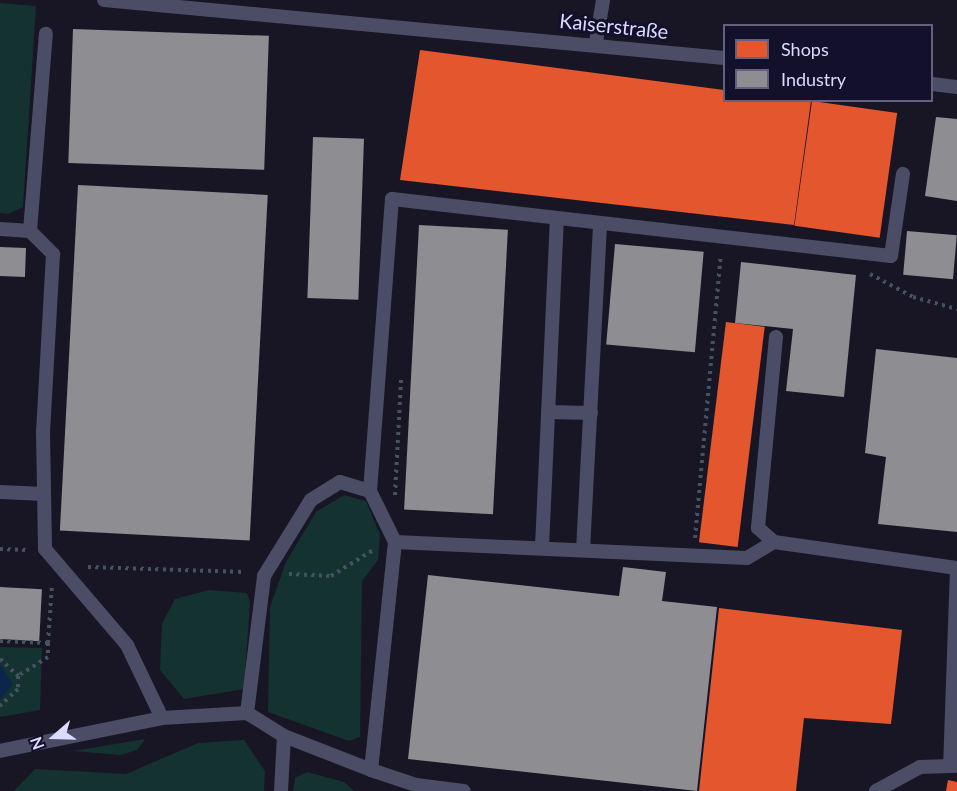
<!DOCTYPE html>
<html>
<head>
<meta charset="utf-8">
<style>
  body { margin:0 }
  #map { position:relative; width:957px; height:791px; overflow:hidden; background:#181625; font-family:Lato,sans-serif }
  div>[style] { position:absolute }
  .green>* { inset:0; background:#143230 }
  .water>* { inset:0; background:#0c264b }
  .shops>* { inset:0; background:#e4572e; transform-origin:0 0 }
  .industry>* { inset:0; background:#8d8d92; transform-origin:0 0 }
  .path>* { height:4px; margin-top:-2px; transform-origin:0; background:repeating-linear-gradient(90deg,#445261 0 3px,transparent 0 7.5px) }
  .service>* { height:14px; margin:-7px; padding:0 7px; transform-origin:7px; border-radius:7px; background:#4b4c66 }
  span { translate:-50% -50%; white-space:nowrap; text-align:center; line-height:1.15; -webkit-text-stroke:6px #13102b; paint-order:stroke }
  .street-label { font-size:20px; color:#dcdaff }
  .legend { position:absolute; left:723px; top:24px; width:210px; height:78px; box-sizing:border-box; background:#13102b; border:2px solid #636180; margin:0; padding:8px 10px; list-style:none; font-size:18px; color:#dcdaff }
  .legend li { display:flex; align-items:center; gap:12px; height:30px }
  .legend b { width:30px; border:2px solid #636180 }
  .north { position:absolute; left:24px; top:707px; width:60px; height:60px; -webkit-text-stroke:4px #13102b; paint-order:stroke; rotate:250deg; font-size:16px; font-weight:700; line-height:24px; text-align:center; color:#dcdaff }
  .north::after { content:''; display:block; margin:auto; width:21px; height:27px; background:#dcdaff; clip-path:polygon(50% 0,100% 100%,50% 72%,0 100%) }
</style>
</head>
<body>
<div id="map">
  <div class="green">
    <i style="clip-path:polygon(0 3px,36px 6px,23px 207px,8px 214px,0 213px)"></i>
    <i style="clip-path:polygon(344px 495px,366px 501px,380px 535px,378px 560px,362px 581px,360px 737px,349px 741px,268px 712px,270px 607px,286px 562px,316px 512px)"></i>
    <i style="clip-path:polygon(209px 590px,247px 593px,250px 602px,244px 689px,184px 699px,160px 670px,162px 624px,175px 599px)"></i>
    <i style="clip-path:polygon(0 647px,42px 648px,40px 710px,0 717px)"></i>
    <i style="clip-path:polygon(145px 739px,137px 750px,121px 755px,73px 751px)"></i>
    <i style="clip-path:polygon(244px 740px,265px 771px,264px 791px,14px 791px,35px 769px,126px 774px,198px 743px)"></i>
    <i style="clip-path:polygon(307px 772px,344px 782px,354px 791px,293px 791px,295px 778px)"></i>
  </div>
  <div class="water">
    <i style="clip-path:polygon(0 665px,13px 684px,0 700px)"></i>
  </div>
  <div class="shops">
    <i style="clip-path:polygon(420px 50px,724px 90px,724px 100px,811px 101px,794px 225px,400px 180px)"></i>
    <i style="left:812px;top:101px;width:86px;height:126px;rotate:8deg"></i>
    <i style="left:726px;top:322px;width:39px;height:222px;rotate:7deg"></i>
    <i style="clip-path:polygon(719px 608px,902px 630px,891px 724px,804px 718px,796px 791px,699px 791px)"></i>
    <i style="clip-path:polygon(948px 780px,957px 782px,957px 791px,946px 791px)"></i>
  </div>
  <div class="industry">
    <i style="left:73px;top:29px;width:196px;height:134px;rotate:2deg"></i>
    <i style="clip-path:polygon(936px 117px,957px 119px,957px 201px,925px 196px)"></i>
    <i style="left:313px;top:137px;width:51px;height:161px;rotate:2deg"></i>
    <i style="left:78px;top:185px;width:190px;height:346px;rotate:3deg"></i>
    <i style="left:419px;top:225px;width:89px;height:285px;rotate:3deg"></i>
    <i style="left:907px;top:231px;width:50px;height:44px;rotate:5deg"></i>
    <i style="left:615px;top:244px;width:89px;height:101px;rotate:5deg"></i>
    <i style="left:0;top:247px;width:26px;height:29px;rotate:2deg"></i>
    <i style="clip-path:polygon(741px 262px,856px 275px,844px 397px,786px 391px,793px 329px,735px 323px)"></i>
    <i style="clip-path:polygon(876px 349px,957px 358px,957px 532px,878px 524px,886px 457px,865px 453px)"></i>
    <i style="clip-path:polygon(623px 567px,666px 572px,662px 601px,717px 607px,697px 791px,408px 759px,428px 575px,619px 596px)"></i>
    <i style="left:0;top:587px;width:42px;height:52px;rotate:3deg"></i>
  </div>
  <div class="path">
    <i style="left:870px;top:274px;width:49px;rotate:28.1deg"></i>
    <i style="left:913px;top:297px;width:46px;rotate:15.3deg"></i>
    <i style="left:395px;top:495px;width:116px;rotate:-87deg"></i>
    <i style="left:695px;top:538px;width:284px;rotate:-84.8deg"></i>
    <i style="left:0;top:549px;width:26px;rotate:2deg"></i>
    <i style="left:88px;top:567px;width:157px;rotate:1.8deg"></i>
    <i style="left:289px;top:574px;width:42px;rotate:2.7deg"></i>
    <i style="left:331px;top:576px;width:52px;rotate:-31.5deg"></i>
    <i style="left:0;top:641px;width:48px;rotate:2.4deg"></i>
    <i style="left:48px;top:643px;width:14px;rotate:90deg"></i>
    <i style="left:48px;top:657px;width:36px;rotate:148deg"></i>
    <i style="left:48px;top:643px;width:58px;rotate:-86.1deg"></i>
    <i style="left:0;top:659px;width:25px;rotate:43deg"></i>
    <i style="left:18px;top:676px;width:13px;rotate:90deg"></i>
    <i style="left:18px;top:689px;width:25px;rotate:137deg"></i>
  </div>
  <div class="service">
    <i style="left:104px;top:0;width:623px;rotate:5.34deg"></i>
    <i style="left:596px;top:42px;width:43px;rotate:-80.5deg"></i>
    <i style="left:932px;top:84px;width:25px;rotate:7deg"></i>
    <i style="left:0;top:229px;width:30px;rotate:4deg"></i>
    <i style="left:30px;top:231px;width:198px;rotate:-85.4deg"></i>
    <i style="left:30px;top:231px;width:33px;rotate:45deg"></i>
    <i style="left:53px;top:254px;width:178px;rotate:93.2deg"></i>
    <i style="left:43px;top:432px;width:117px;rotate:89deg"></i>
    <i style="left:45px;top:549px;width:126px;rotate:49.5deg"></i>
    <i style="left:127px;top:645px;width:81px;rotate:64.4deg"></i>
    <i style="left:776px;top:337px;width:192px;rotate:95.4deg"></i>
    <i style="left:758px;top:528px;width:21px;rotate:41deg"></i>
    <i style="left:774px;top:542px;width:185px;rotate:8.1deg"></i>
    <i style="left:957px;top:568px;width:198px;rotate:92deg"></i>
    <i style="left:548px;top:412px;width:43px;rotate:1.3deg"></i>
    <i style="left:370px;top:491px;width:57px;rotate:63.9deg"></i>
    <i style="left:395px;top:542px;width:229px;rotate:96deg"></i>
    <i style="left:0;top:492px;width:44px;rotate:2.6deg"></i>
    <i style="left:395px;top:542px;width:352px;rotate:2.6deg"></i>
    <i style="left:747px;top:558px;width:31px;rotate:-31deg"></i>
    <i style="left:542px;top:547px;width:328px;rotate:-87.4deg"></i>
    <i style="left:583px;top:550px;width:326px;rotate:-87deg"></i>
    <i style="left:247px;top:713px;width:138px;rotate:-82.9deg"></i>
    <i style="left:264px;top:576px;width:89px;rotate:-58.3deg"></i>
    <i style="left:311px;top:500px;width:34px;rotate:-32deg"></i>
    <i style="left:340px;top:482px;width:31px;rotate:17deg"></i>
    <i style="left:370px;top:491px;width:293px;rotate:-85.7deg"></i>
    <i style="left:392px;top:199px;width:502px;rotate:6.52deg"></i>
    <i style="left:891px;top:256px;width:83px;rotate:-81.7deg"></i>
    <i style="left:0;top:751px;width:165px;rotate:-11.5deg"></i>
    <i style="left:162px;top:718px;width:85px;rotate:-3.4deg"></i>
    <i style="left:247px;top:713px;width:44px;rotate:31.9deg"></i>
    <i style="left:284px;top:736px;width:93px;rotate:21.3deg"></i>
    <i style="left:371px;top:770px;width:47px;rotate:18.4deg"></i>
    <i style="left:416px;top:785px;width:48px;rotate:7.1deg"></i>
    <i style="left:281px;top:791px;width:55px;rotate:-86.9deg"></i>
    <i style="left:876px;top:791px;width:50px;rotate:-28.6deg"></i>
    <i style="left:920px;top:767px;width:37px;rotate:-2deg"></i>
  </div>
  <div class="street-label">
    <span style="left:614px;top:26px;rotate:6deg">Kaiserstraße</span>
  </div>
  <ul class="legend">
  <li><b style="height:16px;background:#e4572e"></b>Shops</li>
  <li><b style="height:16px;background:#8d8d92"></b>Industry</li>
  </ul>
  <div class="north">N</div>
</div>
</body>
</html>
